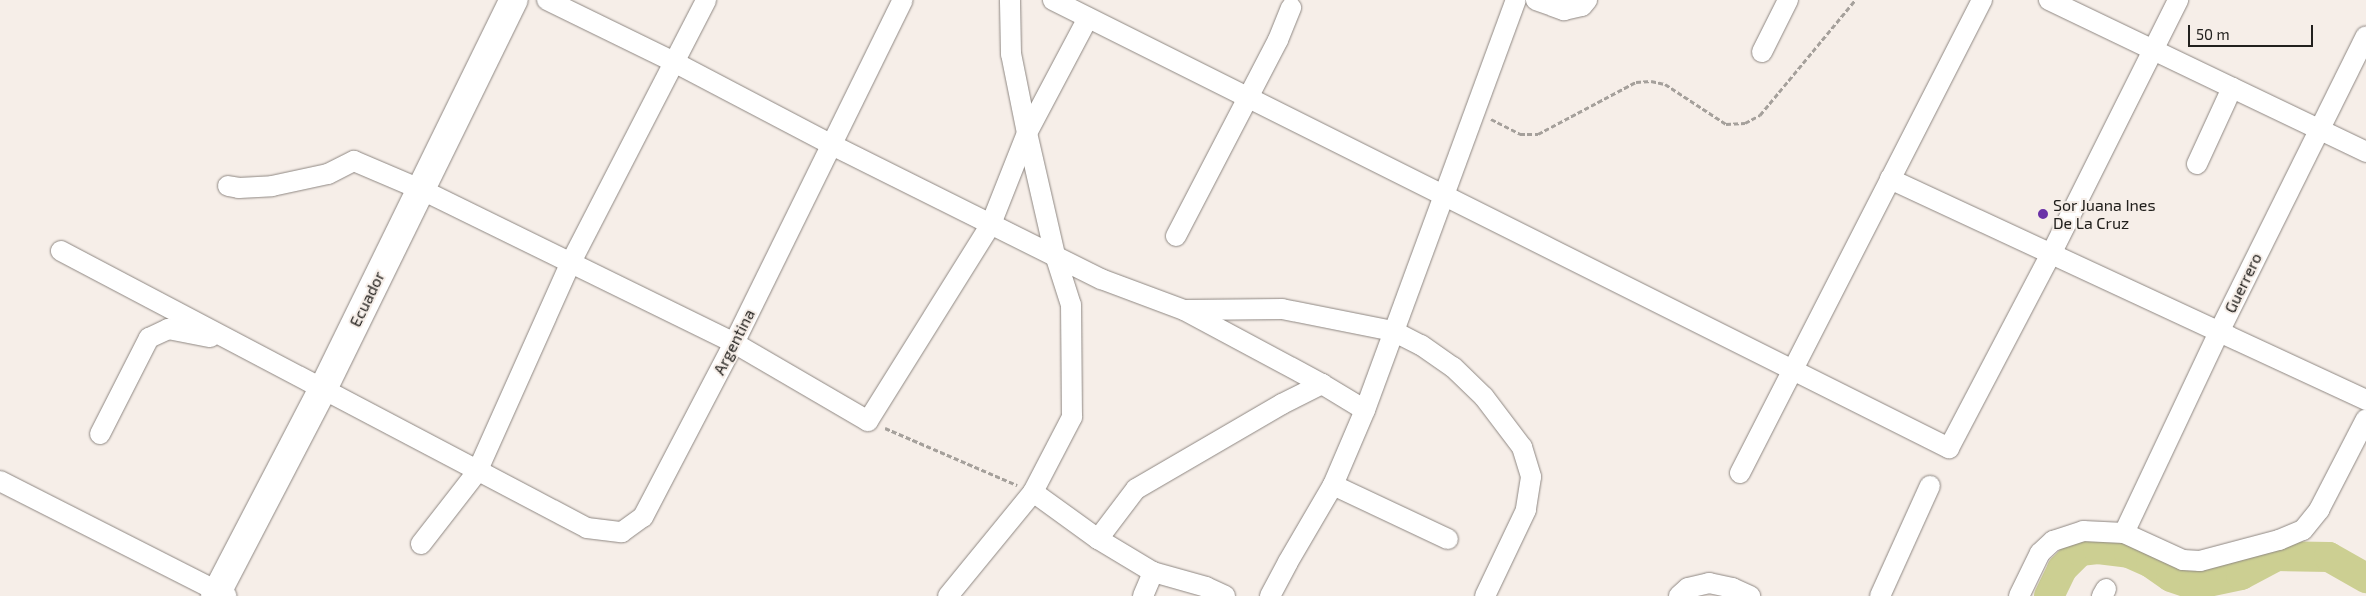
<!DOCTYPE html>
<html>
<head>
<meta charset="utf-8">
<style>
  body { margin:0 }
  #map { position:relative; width:2366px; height:596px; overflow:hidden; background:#f6eee8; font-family:"Exo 2",sans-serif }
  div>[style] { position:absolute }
  .river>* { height:30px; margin:-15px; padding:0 15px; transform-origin:15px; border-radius:15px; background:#cccf92 }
  .path>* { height:3px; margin-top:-1.5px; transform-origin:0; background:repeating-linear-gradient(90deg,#a5a09b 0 5px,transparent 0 7.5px) }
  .roads { filter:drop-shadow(0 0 1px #8e8782) drop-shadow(0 0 1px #8e8782) }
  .street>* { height:20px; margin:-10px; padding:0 10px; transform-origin:10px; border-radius:10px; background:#fff }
  .secondary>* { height:28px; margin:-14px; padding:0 14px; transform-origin:14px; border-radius:14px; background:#fff }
  .dots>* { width:14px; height:14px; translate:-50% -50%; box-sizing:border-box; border:2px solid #f6eee8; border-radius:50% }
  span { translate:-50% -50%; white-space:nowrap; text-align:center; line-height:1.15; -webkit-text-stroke:4px #f6eee8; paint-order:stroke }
  .poi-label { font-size:16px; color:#22201d }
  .left { translate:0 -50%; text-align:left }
  .street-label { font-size:16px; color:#22201d }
  .scale { position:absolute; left:2188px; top:25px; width:125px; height:22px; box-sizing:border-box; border:2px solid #22201d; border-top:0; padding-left:6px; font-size:15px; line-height:18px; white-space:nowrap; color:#22201d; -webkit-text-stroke:4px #f6eee8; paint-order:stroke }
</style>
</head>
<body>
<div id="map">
  <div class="river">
    <i style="left:2049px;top:596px;width:30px;rotate:-64deg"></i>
    <i style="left:2062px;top:569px;width:25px;rotate:-45deg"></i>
    <i style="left:2080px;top:551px;width:18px;rotate:-6deg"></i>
    <i style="left:2098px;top:549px;width:31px;rotate:7deg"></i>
    <i style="left:2129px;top:553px;width:24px;rotate:24deg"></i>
    <i style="left:2151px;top:563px;width:24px;rotate:35deg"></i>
    <i style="left:2171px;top:577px;width:24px;rotate:19deg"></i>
    <i style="left:2194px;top:585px;width:48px;rotate:-12deg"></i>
    <i style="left:2241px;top:575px;width:40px;rotate:-28deg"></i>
    <i style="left:2276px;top:556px;width:53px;rotate:1.1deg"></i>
    <i style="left:2329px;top:557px;width:43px;rotate:29.6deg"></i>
  </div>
  <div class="path">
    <i style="left:1491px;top:119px;width:33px;rotate:27deg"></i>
    <i style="left:1520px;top:134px;width:18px"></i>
    <i style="left:1538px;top:134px;width:111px;rotate:-28deg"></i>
    <i style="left:1636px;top:82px;width:15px;rotate:-4deg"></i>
    <i style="left:1651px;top:81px;width:14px;rotate:12deg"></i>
    <i style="left:1665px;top:84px;width:73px;rotate:33.3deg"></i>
    <i style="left:1726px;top:124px;width:19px;rotate:-3deg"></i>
    <i style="left:1745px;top:123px;width:17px;rotate:-28deg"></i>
    <i style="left:1760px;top:115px;width:149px;rotate:-50.4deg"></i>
    <i style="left:885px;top:428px;width:144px;rotate:23.4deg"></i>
  </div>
  <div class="roads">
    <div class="street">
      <i style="left:547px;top:0;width:141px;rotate:26deg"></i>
      <i style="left:674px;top:62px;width:178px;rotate:27.7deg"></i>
      <i style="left:832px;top:145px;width:301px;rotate:26.5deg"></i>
      <i style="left:1101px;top:279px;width:89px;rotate:20.5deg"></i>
      <i style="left:1184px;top:310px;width:157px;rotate:28.2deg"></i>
      <i style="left:1053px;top:0;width:1002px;rotate:26.57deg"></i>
      <i style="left:1949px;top:448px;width:219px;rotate:-62.3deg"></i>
      <i style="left:2051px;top:254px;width:284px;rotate:-63.4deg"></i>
      <i style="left:1536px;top:0;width:30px;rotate:20deg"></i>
      <i style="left:1564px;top:10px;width:18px;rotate:-13deg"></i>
      <i style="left:1582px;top:6px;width:8px;rotate:-50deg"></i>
      <i style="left:2049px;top:0;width:352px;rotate:25.6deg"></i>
      <i style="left:1762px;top:52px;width:58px;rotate:-63.4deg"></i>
      <i style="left:2197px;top:164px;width:84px;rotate:-65.3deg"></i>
      <i style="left:1890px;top:179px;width:525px;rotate:24.9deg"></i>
      <i style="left:228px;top:186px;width:11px;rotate:10deg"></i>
      <i style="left:239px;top:188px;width:33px;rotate:-3deg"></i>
      <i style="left:272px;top:186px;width:57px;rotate:-12.1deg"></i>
      <i style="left:328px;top:174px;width:29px;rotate:-27deg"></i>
      <i style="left:354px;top:161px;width:74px;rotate:23.1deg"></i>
      <i style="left:422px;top:190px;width:347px;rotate:26.1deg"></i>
      <i style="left:734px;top:343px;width:155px;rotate:30.2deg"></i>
      <i style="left:868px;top:421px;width:232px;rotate:-58deg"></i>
      <i style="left:991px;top:224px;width:98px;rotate:-68.4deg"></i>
      <i style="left:1027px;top:133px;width:130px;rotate:-62.1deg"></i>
      <i style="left:1176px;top:236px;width:221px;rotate:-62.5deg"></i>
      <i style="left:1278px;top:40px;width:35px;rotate:-68deg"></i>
      <i style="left:61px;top:251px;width:594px;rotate:27.77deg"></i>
      <i style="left:587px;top:528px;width:35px;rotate:7deg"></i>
      <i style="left:622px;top:532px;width:26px;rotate:-36deg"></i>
      <i style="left:643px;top:517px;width:196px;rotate:-62.4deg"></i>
      <i style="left:734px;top:343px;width:382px;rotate:-63.8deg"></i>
      <i style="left:1186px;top:310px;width:96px;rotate:-0.6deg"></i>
      <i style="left:1282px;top:309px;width:113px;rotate:11.2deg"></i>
      <i style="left:1393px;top:331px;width:31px;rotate:27deg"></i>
      <i style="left:1421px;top:345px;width:39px;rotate:35deg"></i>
      <i style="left:1453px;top:367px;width:43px;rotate:44.1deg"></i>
      <i style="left:1484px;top:397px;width:63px;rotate:52.8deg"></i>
      <i style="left:1522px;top:447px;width:31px;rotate:73deg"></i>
      <i style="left:1531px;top:477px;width:33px;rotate:99deg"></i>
      <i style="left:1526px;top:510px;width:95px;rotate:115.5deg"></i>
      <i style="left:100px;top:434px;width:108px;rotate:-63deg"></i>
      <i style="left:149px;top:338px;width:21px;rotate:-25deg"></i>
      <i style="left:168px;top:329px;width:43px;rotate:10.8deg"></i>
      <i style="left:1740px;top:473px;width:531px;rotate:-62.9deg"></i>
      <i style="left:0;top:481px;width:254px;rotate:26.9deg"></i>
      <i style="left:1333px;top:485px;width:127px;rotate:25.2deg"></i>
      <i style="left:1033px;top:492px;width:80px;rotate:35.9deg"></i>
      <i style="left:1098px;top:539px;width:64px;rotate:31deg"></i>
      <i style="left:1153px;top:572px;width:55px;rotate:15.8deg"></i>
      <i style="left:1206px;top:587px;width:21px;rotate:25deg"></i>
      <i style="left:2124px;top:533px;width:222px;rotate:-64.7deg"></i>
      <i style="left:2219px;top:332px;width:330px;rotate:-63.6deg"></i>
      <i style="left:1098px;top:539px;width:63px;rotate:-52.8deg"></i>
      <i style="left:1136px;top:489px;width:169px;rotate:-30.2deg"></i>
      <i style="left:1282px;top:404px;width:45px;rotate:-26.6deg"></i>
      <i style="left:1322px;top:384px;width:50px;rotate:31.2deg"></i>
      <i style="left:421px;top:544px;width:91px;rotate:-52.1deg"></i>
      <i style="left:477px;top:472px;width:228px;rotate:-65.9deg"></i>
      <i style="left:570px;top:264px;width:297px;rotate:-62.7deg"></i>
      <i style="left:948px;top:596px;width:134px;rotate:-50.7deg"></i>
      <i style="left:1033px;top:492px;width:85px;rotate:-62.5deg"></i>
      <i style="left:1072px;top:417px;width:112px;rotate:-90.5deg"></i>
      <i style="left:1071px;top:305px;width:52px;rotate:-107.7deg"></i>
      <i style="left:1055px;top:255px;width:125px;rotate:-102.9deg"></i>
      <i style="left:1027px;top:133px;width:81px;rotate:-101.4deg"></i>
      <i style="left:1011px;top:54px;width:54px;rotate:-91.1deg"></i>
      <i style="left:1143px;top:596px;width:26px;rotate:-67deg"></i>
      <i style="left:1270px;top:596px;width:38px;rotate:-62deg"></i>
      <i style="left:1288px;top:562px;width:89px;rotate:-59.7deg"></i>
      <i style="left:1333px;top:485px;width:82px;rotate:-66.9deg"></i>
      <i style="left:1365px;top:410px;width:437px;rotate:-69.8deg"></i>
      <i style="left:1679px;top:596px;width:12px;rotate:-42deg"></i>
      <i style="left:1688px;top:588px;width:22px;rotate:-13deg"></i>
      <i style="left:1709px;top:583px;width:24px;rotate:12deg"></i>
      <i style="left:1732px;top:588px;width:20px;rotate:24deg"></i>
      <i style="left:1880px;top:596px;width:121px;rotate:-65.6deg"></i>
      <i style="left:2019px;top:596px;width:48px;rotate:-64deg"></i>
      <i style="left:2040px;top:553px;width:18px;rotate:-43deg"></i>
      <i style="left:2053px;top:541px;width:32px;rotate:-18deg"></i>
      <i style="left:2083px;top:531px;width:41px;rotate:2.8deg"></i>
      <i style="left:2124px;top:533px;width:65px;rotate:24.6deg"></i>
      <i style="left:2183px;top:560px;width:17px;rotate:3deg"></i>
      <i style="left:2200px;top:561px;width:82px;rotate:-14.9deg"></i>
      <i style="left:2279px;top:540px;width:26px;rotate:-23deg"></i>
      <i style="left:2303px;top:530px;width:26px;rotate:-51deg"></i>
      <i style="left:2319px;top:510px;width:102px;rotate:-62.7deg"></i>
      <i style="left:2102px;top:596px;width:8px;rotate:-60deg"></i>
    </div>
    <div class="secondary">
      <i style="left:215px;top:596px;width:236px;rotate:-62.5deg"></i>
      <i style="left:324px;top:387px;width:431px;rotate:-63.9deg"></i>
    </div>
  </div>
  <div class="dots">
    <i style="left:2043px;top:214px;background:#6a31a7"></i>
  </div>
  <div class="poi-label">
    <span class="left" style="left:2053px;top:214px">Sor Juana Ines<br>De La Cruz</span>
  </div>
  <div class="street-label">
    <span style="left:2243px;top:283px;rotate:-64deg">Guerrero</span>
    <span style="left:367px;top:299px;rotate:-64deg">Ecuador</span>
    <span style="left:734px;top:342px;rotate:-63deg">Argentina</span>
  </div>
  <div class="scale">50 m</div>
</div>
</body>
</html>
